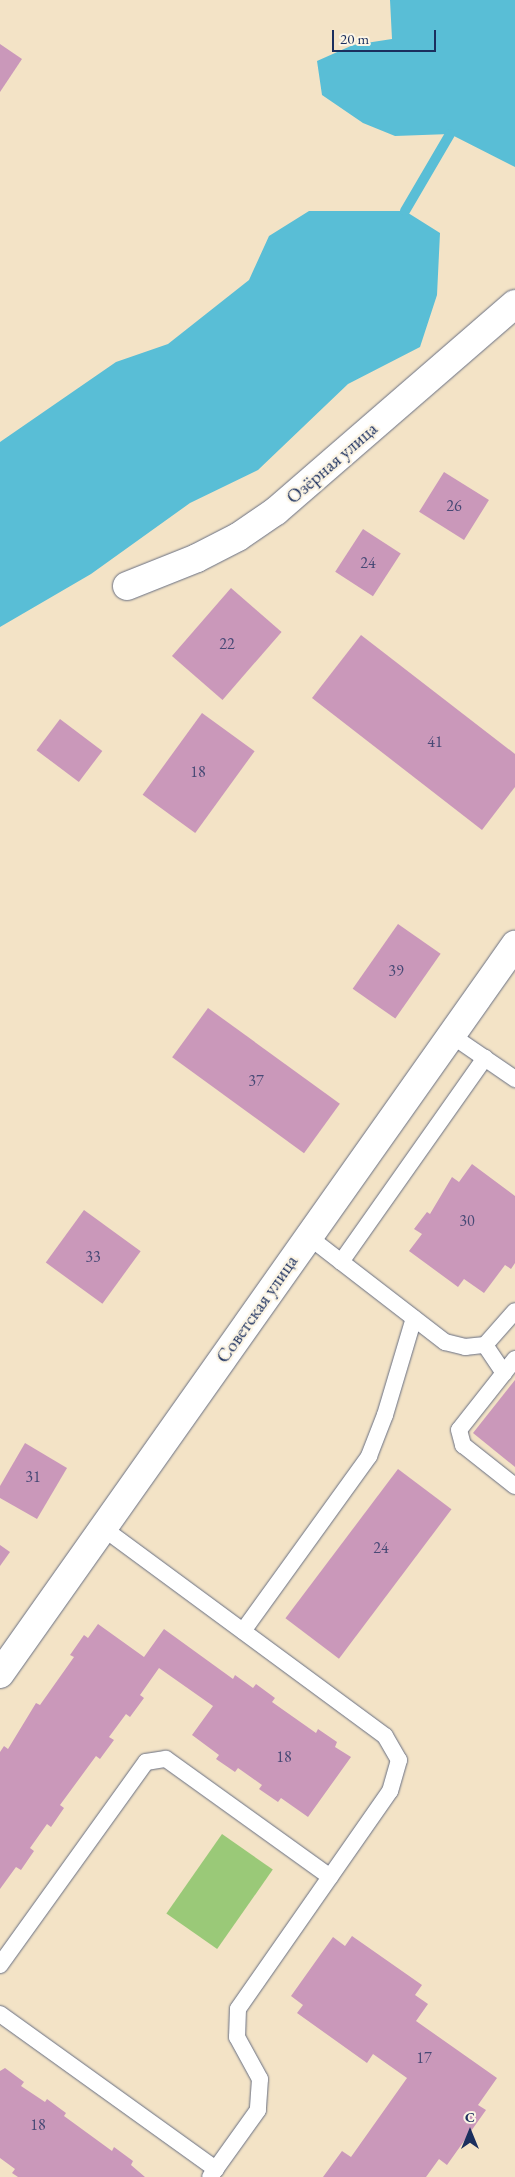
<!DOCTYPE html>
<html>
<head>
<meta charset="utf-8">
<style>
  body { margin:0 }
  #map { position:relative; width:515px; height:2177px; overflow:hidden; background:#f3e3c6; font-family:"EB Garamond",serif }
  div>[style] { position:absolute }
  .green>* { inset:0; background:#9ac978; transform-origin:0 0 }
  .water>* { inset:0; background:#59bed6 }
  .stream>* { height:10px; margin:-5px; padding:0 5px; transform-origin:5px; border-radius:5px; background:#59bed6 }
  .building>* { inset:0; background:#ca98ba; transform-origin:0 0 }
  .roads { filter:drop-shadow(0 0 1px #676e82) drop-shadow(0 0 1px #676e82) }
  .service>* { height:16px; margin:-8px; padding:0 8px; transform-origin:8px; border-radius:8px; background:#fff }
  .minor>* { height:28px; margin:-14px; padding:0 14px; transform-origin:14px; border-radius:14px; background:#fff }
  span { translate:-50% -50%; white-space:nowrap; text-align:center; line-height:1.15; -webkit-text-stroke:4.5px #fcf5e5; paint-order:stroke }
  .number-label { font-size:16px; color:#474975 }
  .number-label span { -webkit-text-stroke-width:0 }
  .street-label { font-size:19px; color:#1b2f5e }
  .north { position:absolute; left:445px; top:2107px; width:50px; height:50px; -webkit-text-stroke:4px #fcf5e5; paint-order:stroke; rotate:0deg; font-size:14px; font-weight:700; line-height:20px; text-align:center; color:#1b2f5e }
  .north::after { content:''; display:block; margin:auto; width:18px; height:22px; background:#1b2f5e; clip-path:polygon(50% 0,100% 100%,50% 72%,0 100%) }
  .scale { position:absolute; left:332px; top:30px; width:104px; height:22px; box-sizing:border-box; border:2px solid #1b2f5e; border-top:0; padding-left:6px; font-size:15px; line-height:18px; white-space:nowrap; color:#1b2f5e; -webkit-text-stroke:4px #fcf5e5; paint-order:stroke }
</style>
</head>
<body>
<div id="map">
  <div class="green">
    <i style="left:222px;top:1834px;width:62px;height:97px;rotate:35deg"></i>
  </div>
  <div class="water">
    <i style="clip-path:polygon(390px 0,515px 0,515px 167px,450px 134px,395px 136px,363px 123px,322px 95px,317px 61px,353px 45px,392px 39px)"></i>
    <i style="clip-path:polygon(309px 211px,405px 211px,440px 233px,437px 295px,420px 347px,348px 384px,258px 470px,190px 503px,91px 574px,0 627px,0 442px,116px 362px,168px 344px,249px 280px,269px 236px)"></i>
  </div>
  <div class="stream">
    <i style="left:405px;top:211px;width:89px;rotate:-59.7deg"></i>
  </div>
  <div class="building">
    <i style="clip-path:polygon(0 44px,22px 59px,0 92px)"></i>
    <i style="left:444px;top:472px;width:53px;height:47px;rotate:32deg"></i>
    <i style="left:363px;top:529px;width:45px;height:51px;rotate:33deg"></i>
    <i style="left:231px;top:588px;width:67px;height:90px;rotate:41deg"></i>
    <i style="clip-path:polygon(361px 635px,515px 754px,515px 787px,482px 830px,312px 698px)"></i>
    <i style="left:202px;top:713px;width:65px;height:101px;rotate:36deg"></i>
    <i style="left:60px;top:719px;width:53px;height:39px;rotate:37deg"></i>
    <i style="left:398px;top:924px;width:52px;height:79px;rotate:35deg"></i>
    <i style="left:208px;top:1008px;width:163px;height:61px;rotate:36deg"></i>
    <i style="clip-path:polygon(472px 1164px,515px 1196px,515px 1263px,511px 1269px,505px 1265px,484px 1293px,464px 1279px,458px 1287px,409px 1251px,422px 1234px,414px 1229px,427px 1212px,430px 1214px,452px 1177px,459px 1182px)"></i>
    <i style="left:84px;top:1210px;width:70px;height:65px;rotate:36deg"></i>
    <i style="clip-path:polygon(515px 1380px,515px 1467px,473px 1433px)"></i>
    <i style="clip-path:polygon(25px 1443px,67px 1468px,37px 1519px,0 1498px,0 1486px)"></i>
    <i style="left:398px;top:1469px;width:67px;height:187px;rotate:37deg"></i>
    <i style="clip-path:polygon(0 1545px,10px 1552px,0 1566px)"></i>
    <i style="clip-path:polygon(98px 1624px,144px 1657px,164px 1629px,233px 1679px,235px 1675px,253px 1688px,256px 1684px,275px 1698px,272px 1702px,316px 1733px,318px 1729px,337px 1742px,335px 1747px,351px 1757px,308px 1817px,281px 1798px,278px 1802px,259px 1789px,262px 1785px,238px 1768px,235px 1772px,216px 1759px,219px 1755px,192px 1735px,213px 1706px,159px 1668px,140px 1695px,144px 1698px,130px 1717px,126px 1714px,109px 1737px,114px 1740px,100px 1759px,96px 1756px,60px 1805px,64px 1808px,51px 1827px,47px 1824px,30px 1848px,34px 1851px,21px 1870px,16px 1867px,0 1889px,0 1752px,4px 1746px,8px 1749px,36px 1703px,40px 1705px,74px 1657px,70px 1655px,84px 1635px,88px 1638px)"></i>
    <i style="clip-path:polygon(352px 1936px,422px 1985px,415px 1995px,428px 2004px,416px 2021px,497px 2078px,478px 2105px,486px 2110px,447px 2165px,439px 2159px,426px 2177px,323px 2177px,342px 2151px,351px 2157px,407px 2078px,373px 2054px,367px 2063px,297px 2013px,303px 2005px,291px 1996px,333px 1937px,345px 1946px)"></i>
    <i style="clip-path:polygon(5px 2068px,24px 2082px,21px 2086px,45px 2102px,47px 2099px,66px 2113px,64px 2116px,112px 2151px,114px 2147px,133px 2161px,131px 2165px,145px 2177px,18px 2177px,12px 2173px,15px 2169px,0 2158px,0 2071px)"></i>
  </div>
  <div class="roads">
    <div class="service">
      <i style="left:451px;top:1035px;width:78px;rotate:34.5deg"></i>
      <i style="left:309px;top:1237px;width:172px;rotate:37.7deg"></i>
      <i style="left:445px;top:1342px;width:21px;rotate:14deg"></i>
      <i style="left:465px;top:1347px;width:20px;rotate:-6deg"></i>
      <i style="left:485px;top:1345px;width:45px;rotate:-48.6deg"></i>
      <i style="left:341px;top:1262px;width:250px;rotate:-54.8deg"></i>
      <i style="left:485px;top:1345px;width:34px;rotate:56deg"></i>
      <i style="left:515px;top:1359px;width:90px;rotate:128.3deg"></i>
      <i style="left:459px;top:1430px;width:16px;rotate:75deg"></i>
      <i style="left:463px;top:1445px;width:66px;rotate:38.3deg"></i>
      <i style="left:103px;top:1528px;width:350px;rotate:36.4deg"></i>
      <i style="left:385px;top:1736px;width:28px;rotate:60deg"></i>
      <i style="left:399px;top:1760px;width:32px;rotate:106deg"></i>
      <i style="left:390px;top:1791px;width:266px;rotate:124.9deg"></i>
      <i style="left:238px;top:2009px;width:28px;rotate:92deg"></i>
      <i style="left:237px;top:2037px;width:48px;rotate:61.3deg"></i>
      <i style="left:260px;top:2079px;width:31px;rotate:94deg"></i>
      <i style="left:258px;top:2110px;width:82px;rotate:125.6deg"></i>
      <i style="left:243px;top:1631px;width:216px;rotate:-54.2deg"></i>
      <i style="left:369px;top:1456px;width:44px;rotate:-68.7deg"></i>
      <i style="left:385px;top:1415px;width:101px;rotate:-73.4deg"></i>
      <i style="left:0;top:1965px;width:250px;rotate:-54.3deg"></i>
      <i style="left:146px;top:1762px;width:20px;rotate:-9deg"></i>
      <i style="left:166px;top:1759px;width:202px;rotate:35.7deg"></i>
      <i style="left:0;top:2014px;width:266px;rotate:35.7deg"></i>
    </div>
    <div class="minor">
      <i style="left:127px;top:586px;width:75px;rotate:-21.8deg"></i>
      <i style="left:197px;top:558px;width:46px;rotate:-27.1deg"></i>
      <i style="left:238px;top:537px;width:46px;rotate:-34.4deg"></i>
      <i style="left:276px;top:511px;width:316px;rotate:-40.9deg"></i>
      <i style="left:0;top:1674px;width:893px;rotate:-54.76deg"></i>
    </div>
  </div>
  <div class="number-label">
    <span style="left:454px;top:506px">26</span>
    <span style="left:368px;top:563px">24</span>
    <span style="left:227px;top:644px">22</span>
    <span style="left:435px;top:742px">41</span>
    <span style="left:198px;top:772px">18</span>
    <span style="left:396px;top:971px">39</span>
    <span style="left:256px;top:1081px">37</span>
    <span style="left:467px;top:1221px">30</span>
    <span style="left:93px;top:1257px">33</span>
    <span style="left:33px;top:1477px">31</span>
    <span style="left:381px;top:1548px">24</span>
    <span style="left:284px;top:1757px">18</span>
    <span style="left:424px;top:2058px">17</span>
    <span style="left:38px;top:2125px">18</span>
  </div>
  <div class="street-label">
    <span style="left:332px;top:463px;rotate:-41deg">Озёрная улица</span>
    <span style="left:257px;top:1309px;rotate:-55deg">Советская улица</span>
  </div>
  <div class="north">С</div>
  <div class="scale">20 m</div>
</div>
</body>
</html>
